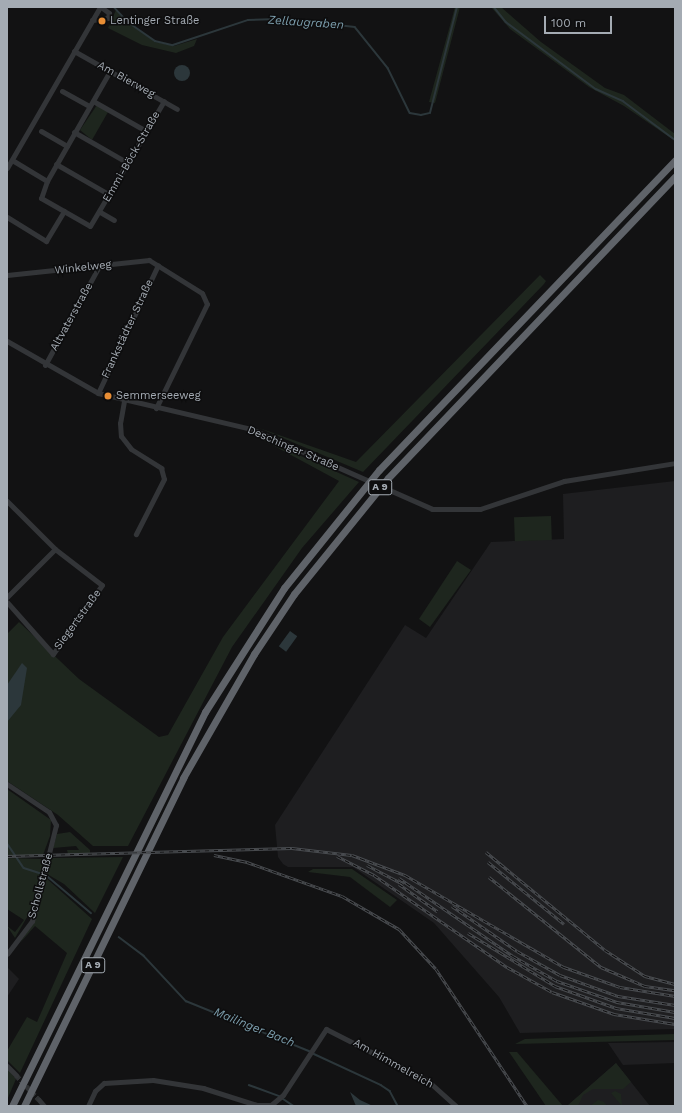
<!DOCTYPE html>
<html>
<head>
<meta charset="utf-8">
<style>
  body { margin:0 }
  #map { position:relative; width:682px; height:1113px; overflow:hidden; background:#121213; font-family:"Work Sans",sans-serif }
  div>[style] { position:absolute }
  .built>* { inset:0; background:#1e1e20 }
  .green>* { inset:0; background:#1e261e; transform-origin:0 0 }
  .water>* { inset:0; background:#2c373b; transform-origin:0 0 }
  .round { border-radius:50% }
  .stream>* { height:1.5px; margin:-0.75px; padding:0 0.75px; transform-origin:0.75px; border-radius:0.75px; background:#2c373b }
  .minor-tunnel>* { height:5px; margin-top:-2.5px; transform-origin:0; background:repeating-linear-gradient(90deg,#2f3133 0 5px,transparent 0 7.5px) }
  .minor>* { height:5px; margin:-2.5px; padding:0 2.5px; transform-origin:2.5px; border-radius:2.5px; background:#333538 }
  .highway>* { height:7px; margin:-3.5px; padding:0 3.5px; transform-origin:3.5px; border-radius:3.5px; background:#5f6369 }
  .rail>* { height:3px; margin-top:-1.5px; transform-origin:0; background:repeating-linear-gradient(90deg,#0d0d0e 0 4.5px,#4a4d51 0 9px); box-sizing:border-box; border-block:1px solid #4a4d51 }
  .dots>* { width:11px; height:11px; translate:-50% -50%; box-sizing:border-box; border:2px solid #0d0d0e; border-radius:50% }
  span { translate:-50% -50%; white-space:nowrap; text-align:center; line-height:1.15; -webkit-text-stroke:3px #0d0d0e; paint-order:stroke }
  .shield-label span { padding:1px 3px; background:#0d0d0e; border:1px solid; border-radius:3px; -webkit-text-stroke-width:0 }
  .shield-label { font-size:10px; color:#a4abb3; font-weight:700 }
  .poi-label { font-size:11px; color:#a4abb3 }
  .left { translate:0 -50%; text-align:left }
  .street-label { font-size:11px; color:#a4abb3 }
  .water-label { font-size:12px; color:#7c9ead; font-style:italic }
  .frame { position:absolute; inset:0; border:8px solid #a4abb3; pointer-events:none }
  .scale { position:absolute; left:544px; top:16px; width:68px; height:18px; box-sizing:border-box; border:2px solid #a4abb3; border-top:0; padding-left:5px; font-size:12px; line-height:14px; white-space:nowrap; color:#a4abb3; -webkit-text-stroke:3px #0d0d0e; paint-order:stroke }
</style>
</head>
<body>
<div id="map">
  <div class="built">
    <i style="clip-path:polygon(675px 481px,675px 1029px,520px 1033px,499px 997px,434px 923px,353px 867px,288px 867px,283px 864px,278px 857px,275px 825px,405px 625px,426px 638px,491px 542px,564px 539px,563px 494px)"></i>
    <i style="clip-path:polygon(7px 967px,19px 979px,7px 997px)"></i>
    <i style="clip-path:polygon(675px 1042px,675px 1063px,623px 1065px,608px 1043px)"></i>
    <i style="clip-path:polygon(616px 1063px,650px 1106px,567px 1106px)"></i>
  </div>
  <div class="green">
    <i style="clip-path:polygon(455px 7px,460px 7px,435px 103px,429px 102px)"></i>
    <i style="clip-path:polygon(491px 7px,501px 7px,541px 42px,605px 88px,624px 95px,675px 134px,675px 141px,624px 106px,589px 87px,510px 29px)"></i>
    <i style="clip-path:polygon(116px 10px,124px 20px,155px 42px,174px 46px,197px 39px,194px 46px,176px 53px,142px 45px,108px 28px)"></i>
    <i style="clip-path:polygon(97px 105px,108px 112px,92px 140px,80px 130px)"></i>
    <i style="clip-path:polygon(540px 275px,546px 281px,544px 284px,363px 472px,259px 428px,356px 462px)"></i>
    <i style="clip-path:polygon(252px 434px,359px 482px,302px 548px,232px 647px,128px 846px,93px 846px,58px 815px,7px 781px,7px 634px,19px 622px,79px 679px,159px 737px,168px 735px,223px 637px,339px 481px)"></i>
    <i style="left:551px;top:516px;width:24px;height:37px;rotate:88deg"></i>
    <i style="clip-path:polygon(457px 561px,471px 570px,430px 627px,419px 619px)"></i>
    <i style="clip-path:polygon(7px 789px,51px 820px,50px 836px,43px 855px,7px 856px)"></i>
    <i style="clip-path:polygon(70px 832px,90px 850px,90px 853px,68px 854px,67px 850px,79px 850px,76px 846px,53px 848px,57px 834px)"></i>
    <i style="clip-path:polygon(123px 857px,95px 913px,64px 884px,47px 874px,51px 858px)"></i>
    <i style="clip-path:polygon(7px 858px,44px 859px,30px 912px,15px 938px,7px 926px,15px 932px,24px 920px,7px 909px)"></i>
    <i style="clip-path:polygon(313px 869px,352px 869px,397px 900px,390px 907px,350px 877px,308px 872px)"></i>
    <i style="clip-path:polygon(46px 878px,92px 919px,20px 1073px,7px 1060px,7px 1051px,27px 1017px,37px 1022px,67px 953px,35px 926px,20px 943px,33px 923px)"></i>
    <i style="clip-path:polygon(675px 1034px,675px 1040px,515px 1044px,525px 1039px)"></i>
    <i style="clip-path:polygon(509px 1052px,517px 1052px,563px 1106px,546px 1106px)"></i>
    <i style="clip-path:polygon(616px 1063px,631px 1082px,623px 1089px,593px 1089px,583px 1095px,578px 1106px,567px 1106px)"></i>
    <i style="clip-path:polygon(7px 1068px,16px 1079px,7px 1100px)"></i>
    <i style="clip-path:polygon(615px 1091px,621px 1094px,622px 1106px,611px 1093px)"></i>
    <i style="clip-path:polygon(598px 1100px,604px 1102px,607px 1106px,590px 1106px)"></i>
  </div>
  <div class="water">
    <i class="round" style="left:174px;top:65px;width:16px;height:16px"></i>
    <i style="left:290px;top:631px;width:9px;height:19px;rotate:36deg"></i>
    <i style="clip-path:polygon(22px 663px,27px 668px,21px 705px,7px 722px,7px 685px)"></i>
    <i style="clip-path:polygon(350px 1092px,360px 1100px,373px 1106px,356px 1106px)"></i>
  </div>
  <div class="stream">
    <i style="left:114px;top:7px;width:21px;rotate:47deg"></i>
    <i style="left:128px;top:22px;width:33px;rotate:35deg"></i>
    <i style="left:155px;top:41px;width:18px;rotate:13deg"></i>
    <i style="left:173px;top:45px;width:79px;rotate:-18.4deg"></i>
    <i style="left:248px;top:20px;width:38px;rotate:-2deg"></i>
    <i style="left:286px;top:19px;width:69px;rotate:6.6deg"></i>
    <i style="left:355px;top:27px;width:53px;rotate:51.2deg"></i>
    <i style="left:388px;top:68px;width:50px;rotate:63.9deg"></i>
    <i style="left:410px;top:113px;width:11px;rotate:10deg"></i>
    <i style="left:421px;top:115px;width:9px;rotate:-13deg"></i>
    <i style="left:430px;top:113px;width:109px;rotate:-75.7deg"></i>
    <i style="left:494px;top:7px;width:19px;rotate:51deg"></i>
    <i style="left:506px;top:22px;width:112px;rotate:36.7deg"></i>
    <i style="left:596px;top:89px;width:30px;rotate:24deg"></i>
    <i style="left:623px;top:101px;width:64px;rotate:36.7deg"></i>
    <i style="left:7px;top:843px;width:30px;rotate:56deg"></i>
    <i style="left:24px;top:868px;width:19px;rotate:18deg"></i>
    <i style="left:46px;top:875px;width:59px;rotate:40.2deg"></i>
    <i style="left:119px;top:937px;width:31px;rotate:37deg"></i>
    <i style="left:144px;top:956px;width:62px;rotate:47deg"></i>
    <i style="left:186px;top:1001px;width:133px;rotate:22.1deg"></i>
    <i style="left:312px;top:1053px;width:76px;rotate:24.9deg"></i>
    <i style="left:381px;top:1085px;width:11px;rotate:34deg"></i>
    <i style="left:390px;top:1091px;width:17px;rotate:62deg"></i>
    <i style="left:249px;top:1085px;width:32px;rotate:20deg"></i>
    <i style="left:282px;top:1098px;width:14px;rotate:34deg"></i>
  </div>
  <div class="minor-tunnel">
    <i style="left:16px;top:1075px;width:34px;rotate:47deg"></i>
  </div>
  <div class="minor">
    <i style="left:92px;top:20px;width:16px;rotate:-7deg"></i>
    <i style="left:108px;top:18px;width:5px;rotate:-79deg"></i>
    <i style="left:109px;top:13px;width:10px;rotate:-143deg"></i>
    <i style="left:74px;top:51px;width:118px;rotate:29.4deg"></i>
    <i style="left:62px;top:91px;width:31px;rotate:29deg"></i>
    <i style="left:93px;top:101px;width:61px;rotate:29.5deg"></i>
    <i style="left:41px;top:131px;width:30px;rotate:30deg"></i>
    <i style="left:74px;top:132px;width:62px;rotate:29.9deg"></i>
    <i style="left:12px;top:160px;width:41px;rotate:31deg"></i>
    <i style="left:47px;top:181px;width:18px;rotate:109deg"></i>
    <i style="left:41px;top:198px;width:56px;rotate:29.7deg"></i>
    <i style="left:90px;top:226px;width:145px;rotate:-59.4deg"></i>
    <i style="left:56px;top:164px;width:62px;rotate:29.9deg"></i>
    <i style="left:7px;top:168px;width:186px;rotate:-60deg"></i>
    <i style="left:47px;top:181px;width:127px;rotate:-60.2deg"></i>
    <i style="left:100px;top:212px;width:16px;rotate:30deg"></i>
    <i style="left:7px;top:217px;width:46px;rotate:31.6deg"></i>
    <i style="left:46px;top:241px;width:35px;rotate:-59deg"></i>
    <i style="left:7px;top:275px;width:143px;rotate:-6deg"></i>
    <i style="left:149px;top:260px;width:62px;rotate:31.9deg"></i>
    <i style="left:202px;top:293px;width:12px;rotate:66deg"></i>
    <i style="left:207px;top:304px;width:116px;rotate:116.1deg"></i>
    <i style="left:7px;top:341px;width:105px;rotate:29.7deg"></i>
    <i style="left:98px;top:393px;width:157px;rotate:13.2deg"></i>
    <i style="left:251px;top:429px;width:198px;rotate:23.8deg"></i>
    <i style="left:432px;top:509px;width:48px"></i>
    <i style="left:480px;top:509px;width:89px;rotate:-18.4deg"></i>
    <i style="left:564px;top:481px;width:112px;rotate:-9.2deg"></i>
    <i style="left:45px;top:365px;width:111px;rotate:-61.3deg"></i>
    <i style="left:98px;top:393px;width:141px;rotate:-64.9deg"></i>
    <i style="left:124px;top:401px;width:22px;rotate:100deg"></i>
    <i style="left:120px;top:423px;width:13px;rotate:86deg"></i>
    <i style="left:121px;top:436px;width:16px;rotate:52deg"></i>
    <i style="left:131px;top:449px;width:36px;rotate:32deg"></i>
    <i style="left:161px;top:468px;width:11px;rotate:75deg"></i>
    <i style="left:164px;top:479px;width:62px;rotate:117deg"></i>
    <i style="left:7px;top:501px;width:68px;rotate:45deg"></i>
    <i style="left:55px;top:549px;width:59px;rotate:37.5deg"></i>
    <i style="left:102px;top:585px;width:85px;rotate:125.4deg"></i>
    <i style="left:53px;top:654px;width:69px;rotate:-131.5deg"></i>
    <i style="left:7px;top:597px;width:68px;rotate:-45deg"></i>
    <i style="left:7px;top:784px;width:50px;rotate:33.7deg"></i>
    <i style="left:49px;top:812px;width:15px;rotate:62deg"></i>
    <i style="left:56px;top:825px;width:99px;rotate:104deg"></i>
    <i style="left:32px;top:921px;width:41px;rotate:127.1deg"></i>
    <i style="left:7px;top:1066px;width:13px;rotate:45deg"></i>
    <i style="left:39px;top:1100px;width:8px;rotate:50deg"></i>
    <i style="left:88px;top:1106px;width:17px;rotate:-65deg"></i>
    <i style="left:95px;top:1091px;width:12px;rotate:-42deg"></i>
    <i style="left:104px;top:1083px;width:49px;rotate:-3.5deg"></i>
    <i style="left:153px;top:1080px;width:51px;rotate:9.1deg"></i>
    <i style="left:203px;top:1088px;width:57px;rotate:17.5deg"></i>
    <i style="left:257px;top:1105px;width:14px"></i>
    <i style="left:271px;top:1105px;width:16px;rotate:-40deg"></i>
    <i style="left:283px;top:1095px;width:79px;rotate:-56.9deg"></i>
    <i style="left:326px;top:1029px;width:114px;rotate:27deg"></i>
    <i style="left:428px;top:1081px;width:38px;rotate:42deg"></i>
  </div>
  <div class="highway">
    <i style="left:12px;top:1106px;width:439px;rotate:-63.9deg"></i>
    <i style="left:205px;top:712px;width:147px;rotate:-57.5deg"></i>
    <i style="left:284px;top:588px;width:151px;rotate:-51.2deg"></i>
    <i style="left:379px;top:470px;width:429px;rotate:-46.3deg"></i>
    <i style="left:24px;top:1106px;width:365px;rotate:-64.1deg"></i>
    <i style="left:183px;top:778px;width:143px;rotate:-60.2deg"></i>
    <i style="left:254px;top:654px;width:72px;rotate:-56.3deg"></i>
    <i style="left:294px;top:594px;width:149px;rotate:-51deg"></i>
    <i style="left:388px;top:478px;width:416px;rotate:-46.4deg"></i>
  </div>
  <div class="rail">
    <i style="left:486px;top:852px;width:154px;rotate:39.5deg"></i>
    <i style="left:605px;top:950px;width:48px;rotate:33deg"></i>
    <i style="left:645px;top:976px;width:31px;rotate:15deg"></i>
    <i style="left:214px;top:855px;width:34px;rotate:12deg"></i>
    <i style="left:247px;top:862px;width:101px;rotate:19.7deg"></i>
    <i style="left:342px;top:896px;width:66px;rotate:30.1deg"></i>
    <i style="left:399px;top:929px;width:54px;rotate:47.2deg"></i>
    <i style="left:436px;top:969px;width:164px;rotate:56.4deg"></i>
    <i style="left:7px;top:856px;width:285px;rotate:-1.6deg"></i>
    <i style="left:292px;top:848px;width:60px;rotate:6.7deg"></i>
    <i style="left:352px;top:855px;width:57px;rotate:20.7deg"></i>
    <i style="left:405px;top:875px;width:184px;rotate:30.1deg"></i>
    <i style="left:564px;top:967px;width:59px;rotate:19.7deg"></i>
    <i style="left:620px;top:987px;width:56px;rotate:9.3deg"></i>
    <i style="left:337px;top:856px;width:42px;rotate:27.2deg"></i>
    <i style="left:374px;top:875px;width:162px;rotate:34.7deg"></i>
    <i style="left:507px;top:967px;width:51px;rotate:29.1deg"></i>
    <i style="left:552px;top:992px;width:66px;rotate:19.5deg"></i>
    <i style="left:614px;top:1014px;width:62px;rotate:9.3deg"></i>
    <i style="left:488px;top:862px;width:98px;rotate:39.2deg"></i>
    <i style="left:367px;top:865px;width:41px;rotate:27.8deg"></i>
    <i style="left:489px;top:877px;width:144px;rotate:38.8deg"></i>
    <i style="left:601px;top:967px;width:48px;rotate:23.4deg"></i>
    <i style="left:645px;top:986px;width:30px;rotate:8deg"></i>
    <i style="left:399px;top:878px;width:138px;rotate:34.4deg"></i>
    <i style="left:513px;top:956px;width:51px;rotate:29.6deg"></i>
    <i style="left:557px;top:981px;width:64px;rotate:19.3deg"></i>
    <i style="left:617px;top:1002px;width:59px;rotate:9.8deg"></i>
    <i style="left:399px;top:884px;width:47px;rotate:35.4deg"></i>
    <i style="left:452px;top:906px;width:79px;rotate:34.7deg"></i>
    <i style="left:517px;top:951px;width:49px;rotate:29.2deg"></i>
    <i style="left:560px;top:975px;width:62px;rotate:19.9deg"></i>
    <i style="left:618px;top:996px;width:58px;rotate:9deg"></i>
    <i style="left:468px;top:933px;width:102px;rotate:31.3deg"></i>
    <i style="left:555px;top:986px;width:65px;rotate:19.8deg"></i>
    <i style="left:616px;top:1008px;width:60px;rotate:9.6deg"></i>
  </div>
  <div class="dots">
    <i style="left:102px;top:21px;background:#e88e35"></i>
    <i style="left:108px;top:396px;background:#e88e35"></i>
  </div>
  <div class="shield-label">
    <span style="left:380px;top:487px">A 9</span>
    <span style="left:93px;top:965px">A 9</span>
  </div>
  <div class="poi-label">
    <span class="left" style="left:110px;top:21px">Lentinger Straße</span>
    <span class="left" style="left:116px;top:396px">Semmerseeweg</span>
  </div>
  <div class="street-label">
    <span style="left:126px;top:80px;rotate:29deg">Am Bierweg</span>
    <span style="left:132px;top:157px;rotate:-60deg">Emmi-Böck-Straße</span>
    <span style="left:83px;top:268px;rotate:-6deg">Winkelweg</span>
    <span style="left:72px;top:317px;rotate:-61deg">Altvaterstraße</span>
    <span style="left:128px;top:329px;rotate:-65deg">Frankstädter Straße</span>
    <span style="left:293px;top:449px;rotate:23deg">Deschinger Straße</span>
    <span style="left:78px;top:620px;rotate:-54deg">Siegertstraße</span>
    <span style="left:41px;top:886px;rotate:-75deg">Schollstraße</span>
    <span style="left:393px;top:1064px;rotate:29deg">Am Himmelreich</span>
  </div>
  <div class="water-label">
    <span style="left:306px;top:23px;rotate:4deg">Zellaugraben</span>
    <span style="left:254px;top:1028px;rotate:22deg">Mailinger Bach</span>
  </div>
  <div class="frame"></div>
  <div class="scale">100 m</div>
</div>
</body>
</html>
